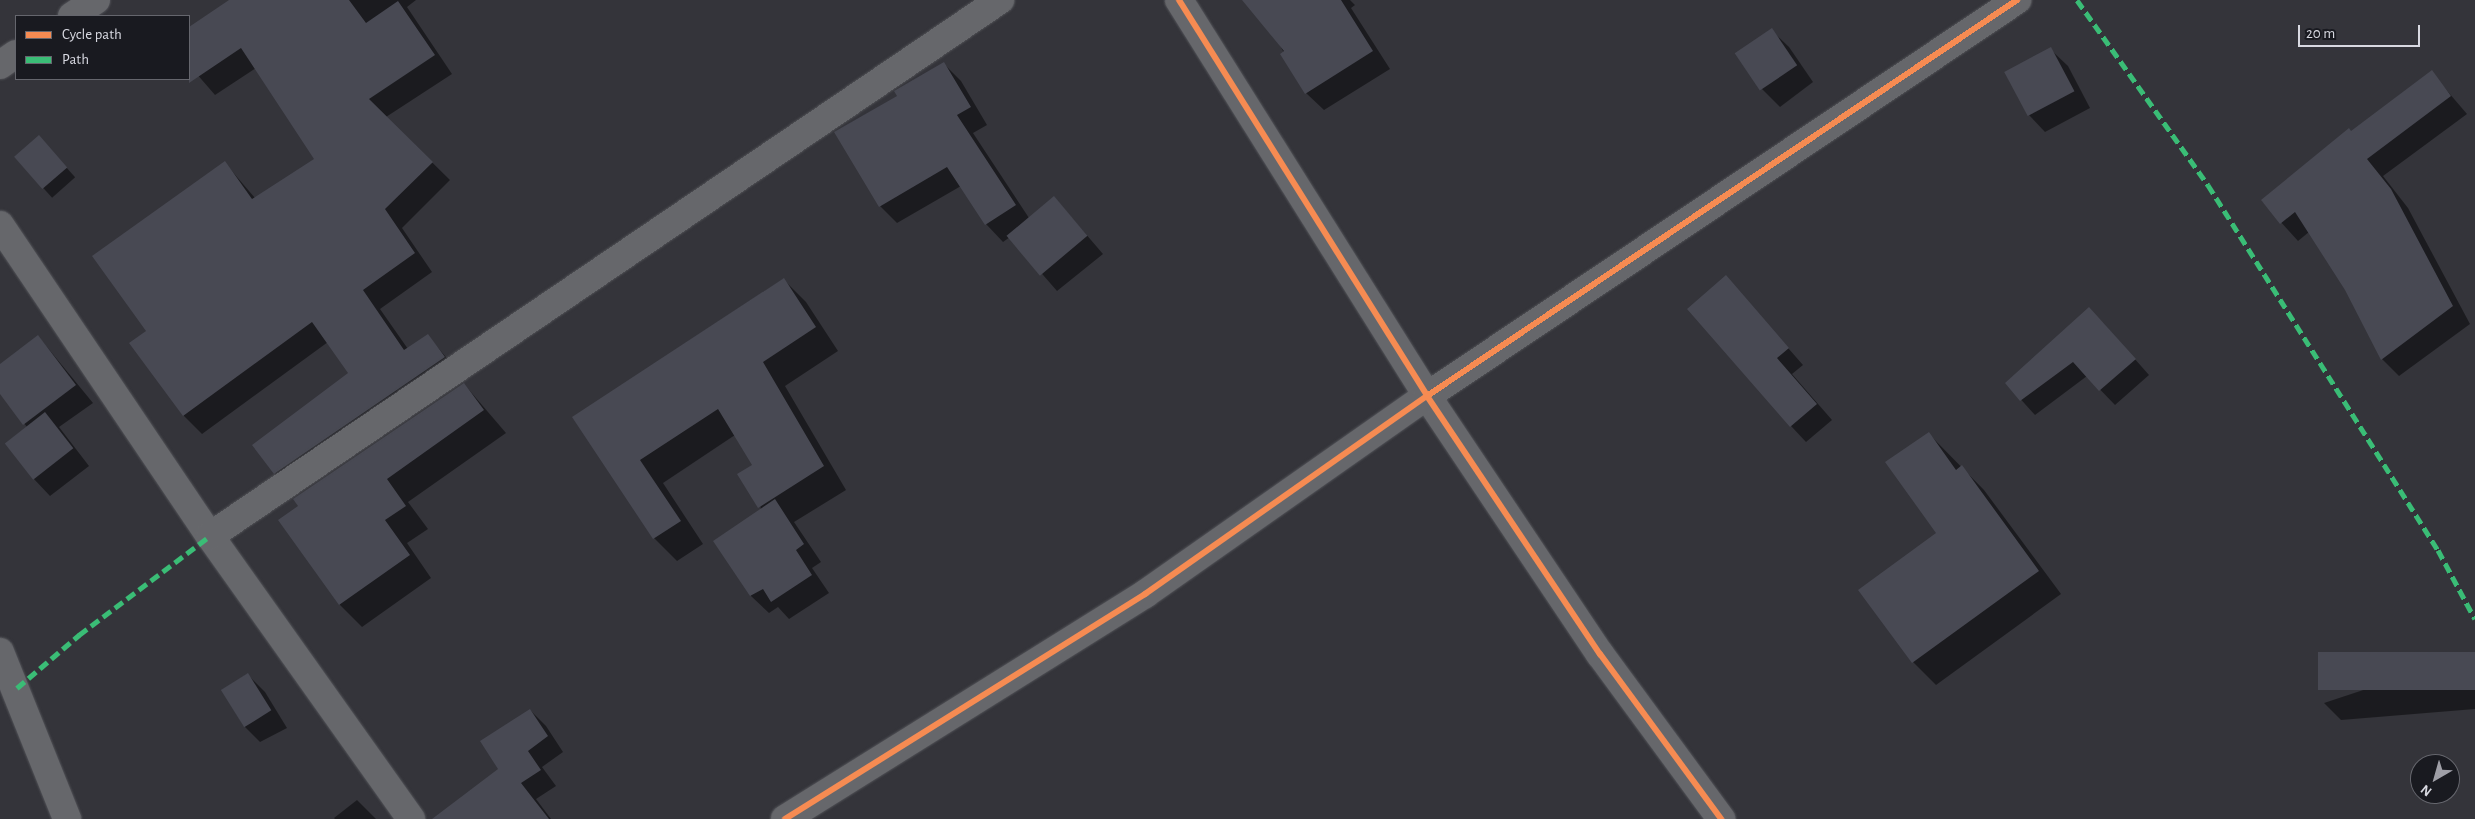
<!DOCTYPE html>
<html>
<head>
<meta charset="utf-8">
<style>
  body { margin:0 }
  #map { position:relative; width:2475px; height:819px; overflow:hidden; background:#34343a; font-family:"Alegreya Sans",sans-serif }
  div>[style] { position:absolute }
  .shadow>* { inset:0; background:#0007; transform-origin:0 0 }
  .building>* { inset:0; background:#484953; transform-origin:0 0 }
  .roads { filter:drop-shadow(0 0 1px #515257) drop-shadow(0 0 1px #515257) }
  .street>* { height:28px; margin:-14px; padding:0 14px; transform-origin:14px; border-radius:14px; background:#66676b }
  .quiet>* { height:5px; margin-top:-2.5px; transform-origin:0; background:repeating-linear-gradient(90deg,#3abd76 0 10px,transparent 0 15px) }
  .cycleway>* { height:6px; margin:-3px; padding:0 3px; transform-origin:3px; border-radius:3px; background:#f68b52 }
  span { translate:-50% -50%; white-space:nowrap; text-align:center; line-height:1.15; -webkit-text-stroke:4.5px #191a20; paint-order:stroke }
  .legend { position:absolute; left:15px; top:15px; width:175px; height:65px; box-sizing:border-box; background:#191a20; border:1px solid #65666d; margin:0; padding:6px 9px; list-style:none; font-size:15px; color:#d8d9e1 }
  .legend li { display:flex; align-items:center; gap:10px; height:25px }
  .legend b { width:25px; border:1px solid #65666d }
  .north { position:absolute; left:2410px; top:754px; width:50px; height:50px; box-sizing:border-box; background:#191a20; border:1px solid #65666d; border-radius:50%; rotate:218deg; font-size:14px; font-weight:700; line-height:20px; text-align:center; color:#d8d9e1 }
  .north::after { content:''; display:block; margin:auto; width:18px; height:22px; background:#9f9fa7; clip-path:polygon(50% 0,100% 100%,50% 72%,0 100%) }
  .scale { position:absolute; left:2298px; top:25px; width:122px; height:22px; box-sizing:border-box; border:2px solid #d8d9e1; border-top:0; padding-left:6px; font-size:15px; line-height:18px; white-space:nowrap; color:#d8d9e1; -webkit-text-stroke:4px #191a20; paint-order:stroke }
</style>
</head>
<body>
<div id="map">
  <div class="shadow">
    <i style="clip-path:polygon(231px 0,416px 0,407px 7px,452px 74px,386px 117px,450px 180px,402px 228px,432px 272px,380px 309px,408px 349px,428px 336px,462px 376px,293px 491px,275px 473px,349px 373px,328px 342px,202px 434px,184px 416px,131px 343px,147px 331px,225px 163px,255px 198px,316px 160px,256px 68px,215px 95px,189px 65px,189px 29px)"></i>
    <i style="clip-path:polygon(1255px 0,1350px 0,1355px 5px,1351px 8px,1390px 69px,1324px 110px,1306px 93px)"></i>
    <i style="clip-path:polygon(1771px 30px,1789px 47px,1813px 82px,1780px 107px,1762px 89px,1737px 54px)"></i>
    <i style="clip-path:polygon(2050px 49px,2068px 66px,2090px 108px,2045px 132px,2028px 114px,2006px 73px)"></i>
    <i style="clip-path:polygon(944px 64px,961px 81px,987px 125px,973px 133px,1029px 218px,1054px 197px,1103px 254px,1057px 291px,1010px 237px,1003px 242px,986px 224px,961px 186px,897px 223px,880px 206px,898px 96px)"></i>
    <i style="clip-path:polygon(2431px 72px,2467px 114px,2383px 176px,2408px 208px,2470px 324px,2399px 376px,2382px 359px,2346px 289px,2309px 232px,2298px 241px,2262px 201px)"></i>
    <i style="left:39px;top:137px;width:54px;height:31px;rotate:48deg"></i>
    <i style="clip-path:polygon(1726px 277px,1803px 365px,1792px 374px,1832px 420px,1806px 442px,1791px 426px)"></i>
    <i style="clip-path:polygon(783px 279px,806px 302px,838px 351px,785px 386px,846px 490px,794px 522px,821px 562px,812px 568px,829px 593px,789px 619px,778px 607px,769px 613px,751px 596px,714px 541px,761px 510px,754px 466px,735px 435px,663px 483px,703px 544px,677px 561px,654px 538px,574px 417px)"></i>
    <i style="clip-path:polygon(2103px 323px,2149px 375px,2115px 405px,2087px 376px,2035px 415px,2007px 384px)"></i>
    <i style="clip-path:polygon(38px 336px,93px 403px,59px 427px,89px 466px,50px 496px,33px 478px,27px 427px,0 392px,0 365px)"></i>
    <i style="clip-path:polygon(464px 384px,506px 433px,408px 502px,428px 529px,407px 543px,431px 578px,362px 627px,340px 605px,280px 521px)"></i>
    <i style="clip-path:polygon(1929px 434px,1984px 490px,2061px 594px,1936px 685px,1913px 662px,1938px 533px)"></i>
    <i style="clip-path:polygon(2475px 653px,2475px 709px,2341px 720px,2324px 703px)"></i>
    <i style="clip-path:polygon(247px 674px,265px 692px,287px 728px,260px 742px,243px 725px,222px 690px)"></i>
    <i style="clip-path:polygon(530px 710px,546px 726px,563px 752px,542px 767px,556px 786px,536px 799px,551px 819px,458px 819px,500px 770px)"></i>
    <i style="clip-path:polygon(357px 800px,376px 819px,335px 819px,334px 818px)"></i>
  </div>
  <div class="building">
    <i style="clip-path:polygon(229px 0,349px 0,366px 23px,398px 1px,435px 55px,369px 99px,433px 162px,385px 209px,415px 253px,363px 290px,404px 350px,428px 334px,445px 357px,274px 474px,252px 445px,348px 373px,312px 322px,183px 416px,129px 343px,146px 331px,92px 256px,225px 161px,252px 199px,314px 159px,241px 48px,189px 83px,189px 27px)"></i>
    <i style="clip-path:polygon(1242px 0,1341px 0,1373px 51px,1305px 94px,1280px 54px,1284px 51px)"></i>
    <i style="left:1772px;top:28px;width:45px;height:45px;rotate:56deg"></i>
    <i style="left:2051px;top:47px;width:50px;height:53px;rotate:62deg"></i>
    <i style="clip-path:polygon(944px 62px,971px 107px,957px 115px,1016px 205px,985px 225px,947px 167px,879px 207px,834px 132px,897px 96px,894px 91px)"></i>
    <i style="clip-path:polygon(2432px 70px,2451px 96px,2367px 159px,2391px 189px,2453px 306px,2381px 360px,2345px 290px,2295px 212px,2280px 224px,2261px 200px,2349px 128px,2351px 131px)"></i>
    <i style="left:39px;top:135px;width:43px;height:33px;rotate:49deg"></i>
    <i style="left:1054px;top:196px;width:52px;height:62px;rotate:50deg"></i>
    <i style="clip-path:polygon(1726px 275px,1789px 348px,1777px 358px,1817px 404px,1790px 427px,1687px 309px)"></i>
    <i style="clip-path:polygon(784px 278px,816px 327px,763px 362px,824px 466px,758px 508px,737px 474px,752px 465px,718px 409px,640px 460px,681px 521px,653px 539px,572px 417px)"></i>
    <i style="clip-path:polygon(2089px 307px,2136px 359px,2099px 391px,2073px 362px,2020px 401px,2005px 383px)"></i>
    <i style="clip-path:polygon(38px 335px,76px 385px,23px 425px,0 394px,0 364px)"></i>
    <i style="clip-path:polygon(464px 383px,484px 410px,387px 479px,406px 506px,385px 520px,410px 555px,339px 605px,278px 520px,298px 506px,293px 499px)"></i>
    <i style="left:45px;top:412px;width:46px;height:51px;rotate:52deg"></i>
    <i style="clip-path:polygon(1929px 432px,1956px 470px,1962px 465px,2039px 571px,1912px 663px,1858px 590px,1936px 533px,1885px 462px)"></i>
    <i style="clip-path:polygon(775px 499px,804px 544px,796px 550px,812px 575px,771px 602px,763px 589px,750px 596px,713px 541px)"></i>
    <i style="left:2475px;top:652px;width:38px;height:157px;rotate:90deg"></i>
    <i style="left:248px;top:673px;width:44px;height:32px;rotate:58deg"></i>
    <i style="clip-path:polygon(530px 709px,548px 736px,528px 751px,541px 770px,521px 783px,549px 819px,432px 819px,498px 769px,480px 741px)"></i>
  </div>
  <div class="roads">
    <div class="street">
      <i style="left:1179px;top:0;width:467px;rotate:57.9deg"></i>
      <i style="left:1427px;top:396px;width:311px;rotate:56.2deg"></i>
      <i style="left:1600px;top:654px;width:205px;rotate:53.7deg"></i>
      <i style="left:72px;top:16px;width:29px;rotate:-34deg"></i>
      <i style="left:0;top:65px;width:19px;rotate:-35deg"></i>
      <i style="left:0;top:225px;width:375px;rotate:56deg"></i>
      <i style="left:210px;top:536px;width:347px;rotate:54.6deg"></i>
      <i style="left:210px;top:536px;width:955px;rotate:-34.16deg"></i>
      <i style="left:0;top:652px;width:180px;rotate:68.1deg"></i>
      <i style="left:785px;top:819px;width:425px;rotate:-32deg"></i>
      <i style="left:1145px;top:594px;width:345px;rotate:-35.1deg"></i>
      <i style="left:1427px;top:396px;width:711px;rotate:-33.87deg"></i>
    </div>
  </div>
  <div class="quiet">
    <i style="left:2077px;top:0;width:227px;rotate:54.7deg"></i>
    <i style="left:2208px;top:185px;width:431px;rotate:57.8deg"></i>
    <i style="left:2438px;top:550px;width:78px;rotate:61.8deg"></i>
    <i style="left:17px;top:688px;width:82px;rotate:-40.5deg"></i>
    <i style="left:79px;top:635px;width:164px;rotate:-37.1deg"></i>
  </div>
  <div class="cycleway">
    <i style="left:1179px;top:0;width:467px;rotate:57.9deg"></i>
    <i style="left:1427px;top:396px;width:311px;rotate:56.2deg"></i>
    <i style="left:1600px;top:654px;width:205px;rotate:53.7deg"></i>
    <i style="left:785px;top:819px;width:425px;rotate:-32deg"></i>
    <i style="left:1145px;top:594px;width:345px;rotate:-35.1deg"></i>
    <i style="left:1427px;top:396px;width:711px;rotate:-33.87deg"></i>
  </div>
  <ul class="legend">
  <li><b style="height:6px;background:#f68b52"></b>Cycle path</li>
  <li><b style="height:6px;background:#3abd76"></b>Path</li>
  </ul>
  <div class="north">N</div>
  <div class="scale">20 m</div>
</div>
</body>
</html>
